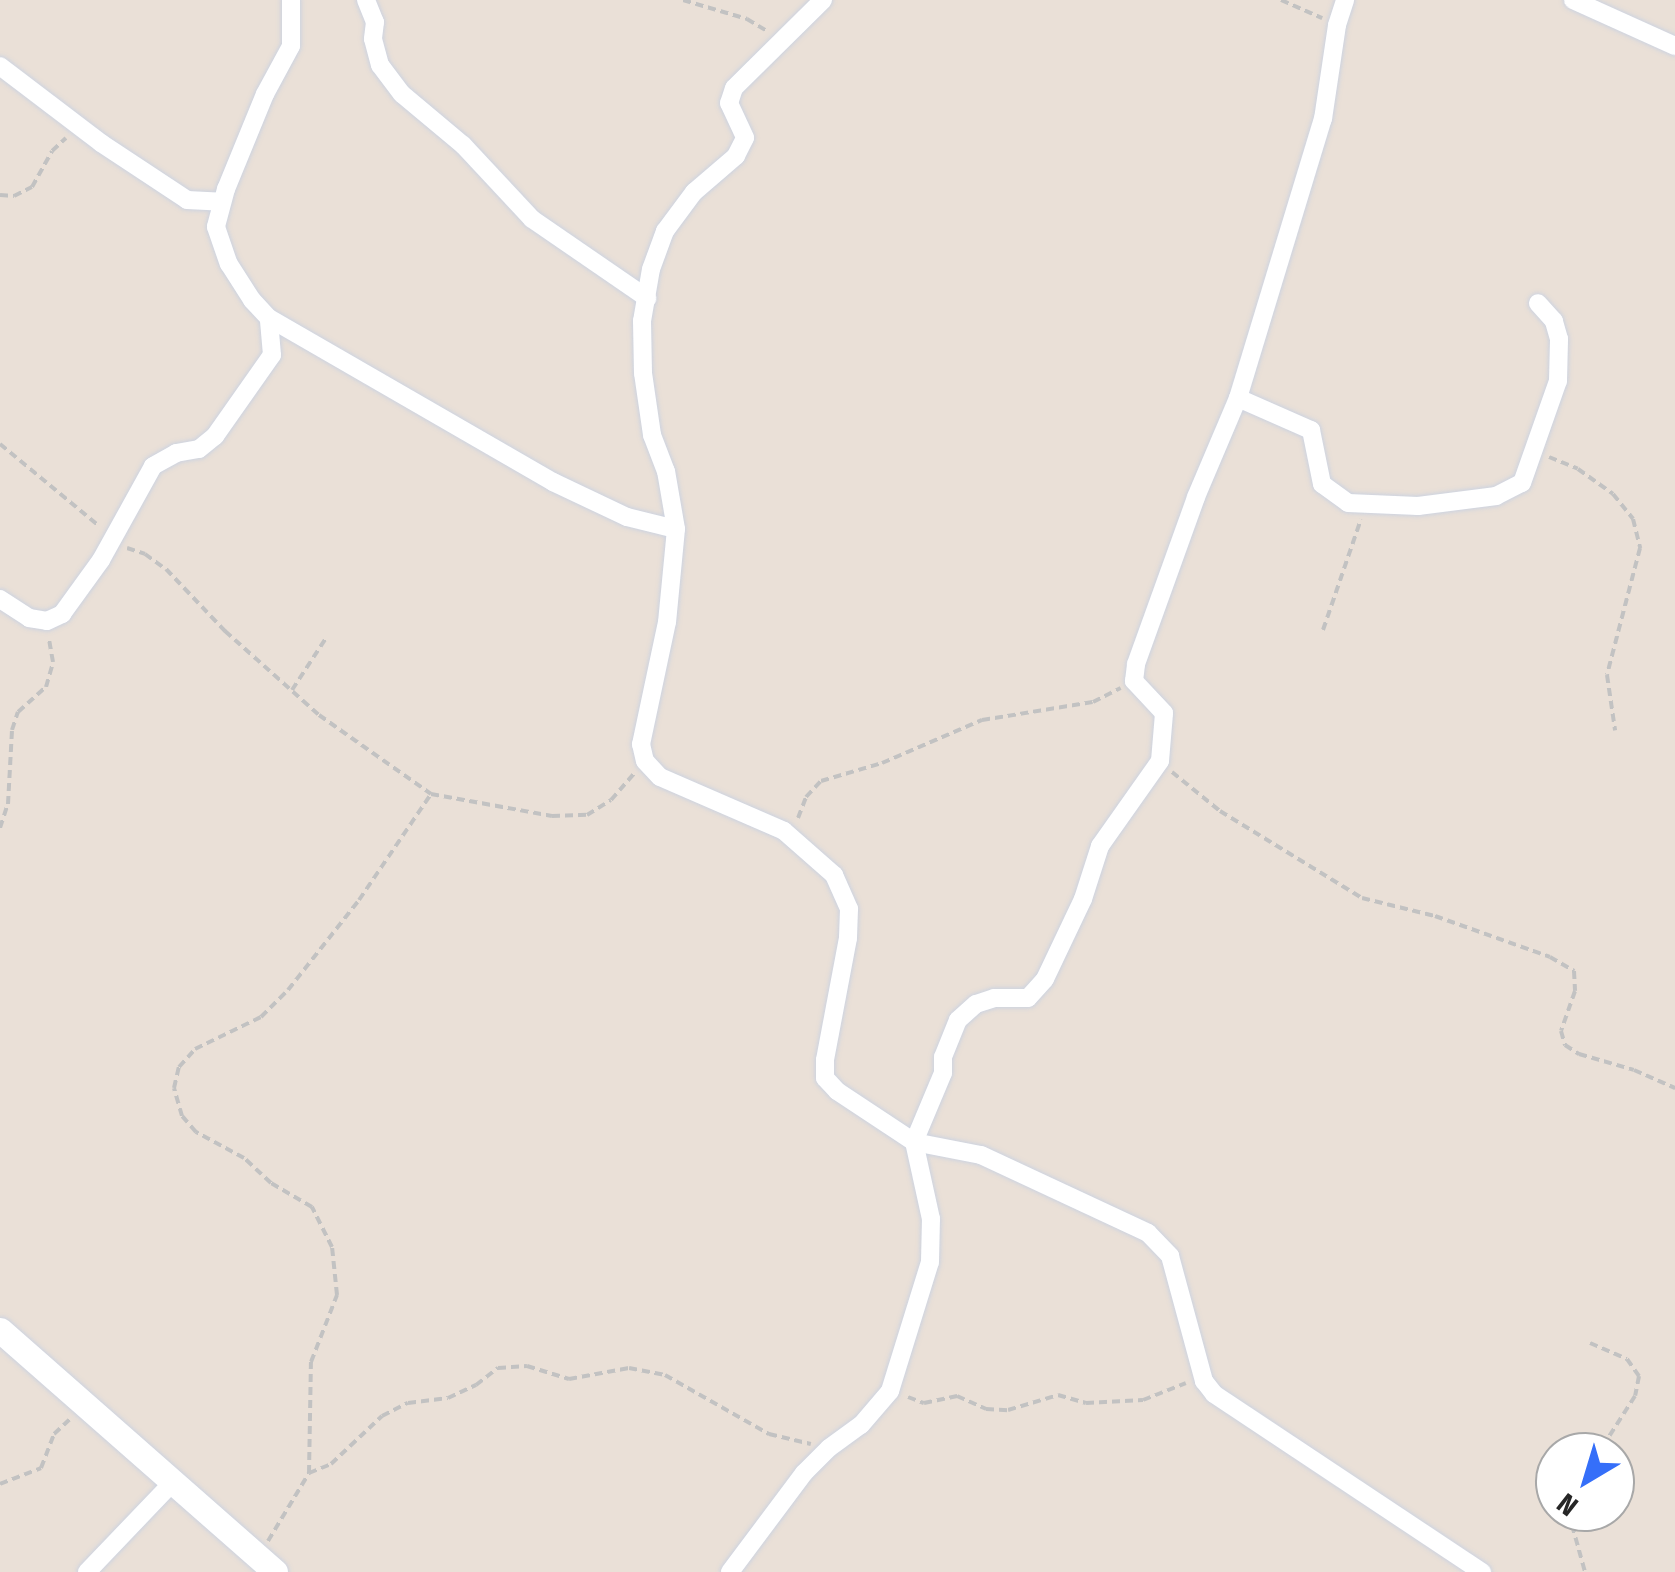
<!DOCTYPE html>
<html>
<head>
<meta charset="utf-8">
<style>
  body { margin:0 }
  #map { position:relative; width:1675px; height:1572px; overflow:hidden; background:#eae0d7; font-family:"Fira Sans Condensed",sans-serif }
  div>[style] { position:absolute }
  .path>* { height:4px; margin-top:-2px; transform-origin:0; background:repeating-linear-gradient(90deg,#c2c2c2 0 8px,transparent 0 13px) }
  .roads { filter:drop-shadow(0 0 2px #cdd3e0) drop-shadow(0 0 2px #cdd3e0) }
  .minor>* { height:18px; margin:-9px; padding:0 9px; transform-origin:9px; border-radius:9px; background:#fff }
  .secondary>* { height:25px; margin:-12.5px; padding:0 12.5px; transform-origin:12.5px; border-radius:12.5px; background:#fff }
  span { translate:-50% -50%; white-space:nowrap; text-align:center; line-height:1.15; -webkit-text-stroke:9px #fff; paint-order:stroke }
  .north { position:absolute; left:1535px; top:1432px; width:100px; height:100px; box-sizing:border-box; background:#fff; border:2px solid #a8a8a8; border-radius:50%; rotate:218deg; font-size:28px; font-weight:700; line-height:40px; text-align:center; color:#262626 }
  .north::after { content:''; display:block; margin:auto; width:35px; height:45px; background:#356ff9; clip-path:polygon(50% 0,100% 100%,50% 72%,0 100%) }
</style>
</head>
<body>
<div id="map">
  <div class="path">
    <i style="left:683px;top:0;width:67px;rotate:16.5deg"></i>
    <i style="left:747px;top:19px;width:23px;rotate:31deg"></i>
    <i style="left:1281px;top:0;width:45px;rotate:23.7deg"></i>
    <i style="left:0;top:195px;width:14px;rotate:4deg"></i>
    <i style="left:14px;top:196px;width:20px;rotate:-27deg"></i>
    <i style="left:32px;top:187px;width:41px;rotate:-60.9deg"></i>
    <i style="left:52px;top:151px;width:19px;rotate:-43deg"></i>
    <i style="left:0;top:444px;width:127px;rotate:39.6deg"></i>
    <i style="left:1549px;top:457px;width:31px;rotate:22deg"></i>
    <i style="left:1578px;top:469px;width:43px;rotate:35.5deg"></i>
    <i style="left:1613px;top:494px;width:32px;rotate:51deg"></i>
    <i style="left:1633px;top:519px;width:30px;rotate:76deg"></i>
    <i style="left:1640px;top:548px;width:131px;rotate:104.6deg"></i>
    <i style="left:1607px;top:675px;width:56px;rotate:81.7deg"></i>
    <i style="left:127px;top:548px;width:19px;rotate:18deg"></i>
    <i style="left:145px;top:554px;width:26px;rotate:36deg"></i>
    <i style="left:166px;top:569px;width:86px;rotate:46.4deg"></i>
    <i style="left:225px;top:631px;width:126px;rotate:41.8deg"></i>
    <i style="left:319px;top:715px;width:137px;rotate:35.2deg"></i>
    <i style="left:431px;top:794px;width:123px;rotate:10.3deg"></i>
    <i style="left:552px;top:816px;width:35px;rotate:-2deg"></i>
    <i style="left:587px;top:815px;width:28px;rotate:-32deg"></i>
    <i style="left:611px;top:800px;width:35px;rotate:-49deg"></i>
    <i style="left:1323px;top:630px;width:117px;rotate:-71.1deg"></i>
    <i style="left:292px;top:690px;width:62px;rotate:-56.8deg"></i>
    <i style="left:1172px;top:772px;width:62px;rotate:39.1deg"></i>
    <i style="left:1220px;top:811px;width:167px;rotate:31.5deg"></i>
    <i style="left:1362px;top:898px;width:75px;rotate:13.9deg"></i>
    <i style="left:1435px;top:916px;width:122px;rotate:19.6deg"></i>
    <i style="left:1550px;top:957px;width:28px;rotate:30deg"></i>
    <i style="left:1574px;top:971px;width:20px;rotate:87deg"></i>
    <i style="left:1575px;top:991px;width:42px;rotate:109.3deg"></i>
    <i style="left:1561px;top:1031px;width:15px;rotate:74deg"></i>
    <i style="left:1565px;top:1045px;width:17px;rotate:33deg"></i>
    <i style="left:1579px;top:1054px;width:57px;rotate:16.2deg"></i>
    <i style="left:1634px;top:1070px;width:45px;rotate:23.7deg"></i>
    <i style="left:798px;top:818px;width:22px;rotate:-69deg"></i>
    <i style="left:806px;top:797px;width:22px;rotate:-47deg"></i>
    <i style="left:821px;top:781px;width:64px;rotate:-16.4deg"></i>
    <i style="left:882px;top:763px;width:109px;rotate:-23.3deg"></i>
    <i style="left:982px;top:720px;width:112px;rotate:-9.2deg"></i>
    <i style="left:1093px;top:702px;width:31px;rotate:-27deg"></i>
    <i style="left:0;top:828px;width:25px;rotate:-72deg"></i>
    <i style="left:8px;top:804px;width:74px;rotate:-86.9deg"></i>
    <i style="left:12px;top:730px;width:19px;rotate:-72deg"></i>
    <i style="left:18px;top:712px;width:38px;rotate:-42deg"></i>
    <i style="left:46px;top:687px;width:26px;rotate:-74deg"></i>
    <i style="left:53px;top:662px;width:23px;rotate:-100deg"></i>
    <i style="left:1590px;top:1343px;width:40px;rotate:23.4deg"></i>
    <i style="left:1627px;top:1359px;width:21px;rotate:55deg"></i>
    <i style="left:1639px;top:1376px;width:20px;rotate:101deg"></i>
    <i style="left:1635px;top:1396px;width:67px;rotate:122.7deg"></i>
    <i style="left:908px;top:1397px;width:17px;rotate:21deg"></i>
    <i style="left:924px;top:1403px;width:34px;rotate:-12deg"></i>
    <i style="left:957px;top:1396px;width:32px;rotate:24deg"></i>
    <i style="left:986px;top:1409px;width:22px;rotate:3deg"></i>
    <i style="left:1008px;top:1410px;width:52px;rotate:-16.7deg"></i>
    <i style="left:1058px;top:1395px;width:29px;rotate:16deg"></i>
    <i style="left:1086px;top:1403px;width:57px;rotate:-3deg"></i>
    <i style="left:1143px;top:1400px;width:46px;rotate:-21.6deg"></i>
    <i style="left:309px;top:1473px;width:111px;rotate:-89deg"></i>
    <i style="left:311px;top:1362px;width:72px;rotate:-68.8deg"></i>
    <i style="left:337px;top:1295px;width:48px;rotate:-95.9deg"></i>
    <i style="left:332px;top:1247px;width:45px;rotate:-116.6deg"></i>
    <i style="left:312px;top:1207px;width:48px;rotate:-149.7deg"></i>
    <i style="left:271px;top:1183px;width:37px;rotate:-137deg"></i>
    <i style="left:244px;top:1158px;width:55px;rotate:-151.6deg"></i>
    <i style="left:196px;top:1132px;width:21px;rotate:-131deg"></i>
    <i style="left:182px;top:1116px;width:29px;rotate:-106deg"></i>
    <i style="left:174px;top:1088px;width:22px;rotate:-77deg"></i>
    <i style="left:179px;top:1067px;width:24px;rotate:-48deg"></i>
    <i style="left:195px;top:1049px;width:73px;rotate:-25.9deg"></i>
    <i style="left:261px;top:1017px;width:38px;rotate:-45deg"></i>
    <i style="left:288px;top:990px;width:115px;rotate:-51.7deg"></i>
    <i style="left:359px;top:900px;width:128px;rotate:-55.8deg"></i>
    <i style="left:0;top:1484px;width:44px;rotate:-21.3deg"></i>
    <i style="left:41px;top:1468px;width:36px;rotate:-69deg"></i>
    <i style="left:54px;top:1434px;width:23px;rotate:-43deg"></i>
    <i style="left:1576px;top:1512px;width:14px;rotate:107deg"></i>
    <i style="left:1572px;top:1525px;width:49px;rotate:74.5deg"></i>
    <i style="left:268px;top:1541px;width:79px;rotate:-58.9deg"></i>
    <i style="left:309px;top:1473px;width:24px;rotate:-22deg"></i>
    <i style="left:331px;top:1464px;width:70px;rotate:-43.3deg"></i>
    <i style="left:382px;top:1416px;width:29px;rotate:-27deg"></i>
    <i style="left:408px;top:1403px;width:40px;rotate:-7.1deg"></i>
    <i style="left:448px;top:1398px;width:31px;rotate:-25deg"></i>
    <i style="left:476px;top:1385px;width:28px;rotate:-38deg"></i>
    <i style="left:498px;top:1368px;width:29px;rotate:-4deg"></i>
    <i style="left:527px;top:1366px;width:44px;rotate:17.2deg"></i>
    <i style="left:569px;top:1379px;width:61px;rotate:-10.4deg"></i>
    <i style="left:629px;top:1368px;width:37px;rotate:11deg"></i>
    <i style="left:665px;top:1375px;width:120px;rotate:29.6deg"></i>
    <i style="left:769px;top:1434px;width:43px;rotate:13.4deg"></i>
  </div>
  <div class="roads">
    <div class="minor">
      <i style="left:291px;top:0;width:46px;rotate:90deg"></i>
      <i style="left:291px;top:46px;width:55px;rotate:118.4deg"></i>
      <i style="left:265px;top:94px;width:103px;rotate:112.3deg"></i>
      <i style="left:226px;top:189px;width:39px;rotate:105deg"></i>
      <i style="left:216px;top:227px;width:39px;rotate:71deg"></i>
      <i style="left:229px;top:264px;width:43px;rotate:57.4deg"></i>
      <i style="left:252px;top:300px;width:25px;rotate:47deg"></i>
      <i style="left:269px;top:318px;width:328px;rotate:30deg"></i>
      <i style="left:553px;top:482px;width:82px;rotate:25.3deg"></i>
      <i style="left:627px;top:517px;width:50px;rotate:13.8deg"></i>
      <i style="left:366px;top:0;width:24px;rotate:68deg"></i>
      <i style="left:375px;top:22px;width:17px;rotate:97deg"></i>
      <i style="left:373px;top:39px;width:27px;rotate:75deg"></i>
      <i style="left:380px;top:65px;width:36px;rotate:53deg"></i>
      <i style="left:402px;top:94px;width:80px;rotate:39.9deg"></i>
      <i style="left:463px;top:145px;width:101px;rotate:47deg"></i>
      <i style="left:532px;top:219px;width:140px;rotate:34.5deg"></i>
      <i style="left:823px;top:0;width:125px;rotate:135.3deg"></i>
      <i style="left:734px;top:88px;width:16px;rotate:108deg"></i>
      <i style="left:729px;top:103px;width:38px;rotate:65deg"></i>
      <i style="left:745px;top:138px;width:20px;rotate:117deg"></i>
      <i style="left:736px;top:156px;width:55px;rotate:139.4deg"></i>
      <i style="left:694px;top:192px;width:49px;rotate:126.6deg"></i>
      <i style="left:665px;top:231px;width:40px;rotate:110.2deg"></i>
      <i style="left:651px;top:269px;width:53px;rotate:99.8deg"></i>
      <i style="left:642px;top:321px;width:52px;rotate:88.9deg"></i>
      <i style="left:643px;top:373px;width:63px;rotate:81.7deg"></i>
      <i style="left:652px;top:435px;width:39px;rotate:69deg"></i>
      <i style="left:666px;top:471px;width:59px;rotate:80.2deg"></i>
      <i style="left:676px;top:529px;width:93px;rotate:95.5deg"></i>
      <i style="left:667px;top:622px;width:125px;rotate:102deg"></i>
      <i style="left:641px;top:744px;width:17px;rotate:77deg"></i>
      <i style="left:645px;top:761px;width:22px;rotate:47deg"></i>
      <i style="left:660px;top:777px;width:135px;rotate:23.5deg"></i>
      <i style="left:784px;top:831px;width:67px;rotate:41.3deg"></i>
      <i style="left:834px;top:875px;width:37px;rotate:66deg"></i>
      <i style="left:849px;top:909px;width:29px;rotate:92deg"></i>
      <i style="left:848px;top:938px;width:124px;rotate:100.7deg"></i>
      <i style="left:825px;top:1060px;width:18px;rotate:90deg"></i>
      <i style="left:825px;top:1078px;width:18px;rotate:47deg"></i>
      <i style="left:837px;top:1091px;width:92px;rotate:33.5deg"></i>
      <i style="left:914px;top:1142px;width:68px;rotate:11deg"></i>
      <i style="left:981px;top:1155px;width:184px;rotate:25deg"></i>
      <i style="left:1148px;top:1233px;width:32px;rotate:46deg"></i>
      <i style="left:1170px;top:1256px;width:130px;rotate:74.8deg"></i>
      <i style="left:1204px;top:1381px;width:16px;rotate:52deg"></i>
      <i style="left:1214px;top:1394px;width:322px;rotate:33.6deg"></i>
      <i style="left:1573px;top:0;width:112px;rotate:24.3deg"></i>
      <i style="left:0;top:66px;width:127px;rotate:37.3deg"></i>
      <i style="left:101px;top:143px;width:103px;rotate:33.5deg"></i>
      <i style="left:187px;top:200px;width:35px;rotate:3deg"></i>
      <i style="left:1238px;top:398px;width:80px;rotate:23.7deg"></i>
      <i style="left:1311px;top:430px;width:55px;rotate:78.5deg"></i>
      <i style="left:1322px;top:484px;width:32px;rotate:36deg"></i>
      <i style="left:1348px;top:503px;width:70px;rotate:2.5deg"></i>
      <i style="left:1418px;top:506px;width:79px;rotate:-7.3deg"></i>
      <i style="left:1496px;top:496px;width:29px;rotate:-27deg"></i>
      <i style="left:1522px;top:483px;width:108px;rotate:-70.6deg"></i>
      <i style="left:1558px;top:381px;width:42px;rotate:-88.6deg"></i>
      <i style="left:1559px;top:339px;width:19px;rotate:-106deg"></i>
      <i style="left:1554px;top:321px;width:24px;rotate:-132deg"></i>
      <i style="left:0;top:599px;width:35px;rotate:33deg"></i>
      <i style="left:29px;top:618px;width:18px;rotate:9deg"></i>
      <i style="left:47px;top:621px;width:17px;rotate:-25deg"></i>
      <i style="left:62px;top:614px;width:67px;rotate:-54.2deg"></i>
      <i style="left:101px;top:560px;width:107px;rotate:-61deg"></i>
      <i style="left:153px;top:466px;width:26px;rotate:-29deg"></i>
      <i style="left:176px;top:453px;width:23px;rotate:-10deg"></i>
      <i style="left:199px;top:449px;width:21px;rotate:-39deg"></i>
      <i style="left:215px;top:436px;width:99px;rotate:-54.9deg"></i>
      <i style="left:272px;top:355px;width:37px;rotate:-95deg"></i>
      <i style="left:87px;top:1572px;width:124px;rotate:-46.3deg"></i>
      <i style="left:730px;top:1572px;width:124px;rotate:-53.2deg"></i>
      <i style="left:804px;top:1473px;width:35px;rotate:-45deg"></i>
      <i style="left:829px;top:1448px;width:39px;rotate:-36deg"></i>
      <i style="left:861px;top:1425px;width:45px;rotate:-49.5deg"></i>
      <i style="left:890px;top:1391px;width:135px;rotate:-72.8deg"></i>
      <i style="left:930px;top:1262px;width:43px;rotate:-88.7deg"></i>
      <i style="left:931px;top:1219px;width:79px;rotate:-102.4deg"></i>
      <i style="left:914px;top:1142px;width:75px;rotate:-67.2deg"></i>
      <i style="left:943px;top:1073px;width:16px;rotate:-90deg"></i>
      <i style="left:943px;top:1057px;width:40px;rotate:-68deg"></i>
      <i style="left:958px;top:1020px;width:24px;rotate:-42deg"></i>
      <i style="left:976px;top:1004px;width:19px;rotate:-18deg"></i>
      <i style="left:994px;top:998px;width:34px"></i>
      <i style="left:1028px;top:998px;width:25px;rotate:-48deg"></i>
      <i style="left:1045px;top:979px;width:89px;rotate:-64.6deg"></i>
      <i style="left:1083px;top:899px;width:56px;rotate:-72.2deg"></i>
      <i style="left:1100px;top:846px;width:104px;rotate:-54.8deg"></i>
      <i style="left:1160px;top:761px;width:48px;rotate:-85.2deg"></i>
      <i style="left:1164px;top:713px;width:44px;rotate:-133.2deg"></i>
      <i style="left:1134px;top:681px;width:17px;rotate:-83deg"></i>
      <i style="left:1136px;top:664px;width:177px;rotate:-70.2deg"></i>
      <i style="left:1196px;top:497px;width:108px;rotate:-67deg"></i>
      <i style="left:1238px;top:398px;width:292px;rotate:-73.1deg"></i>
      <i style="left:1323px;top:119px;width:95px;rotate:-81.5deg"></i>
      <i style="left:1337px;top:25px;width:26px;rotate:-72deg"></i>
    </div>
    <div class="secondary">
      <i style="left:0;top:1330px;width:366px;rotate:41.3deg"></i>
    </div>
  </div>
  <div class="north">N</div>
</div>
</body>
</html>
